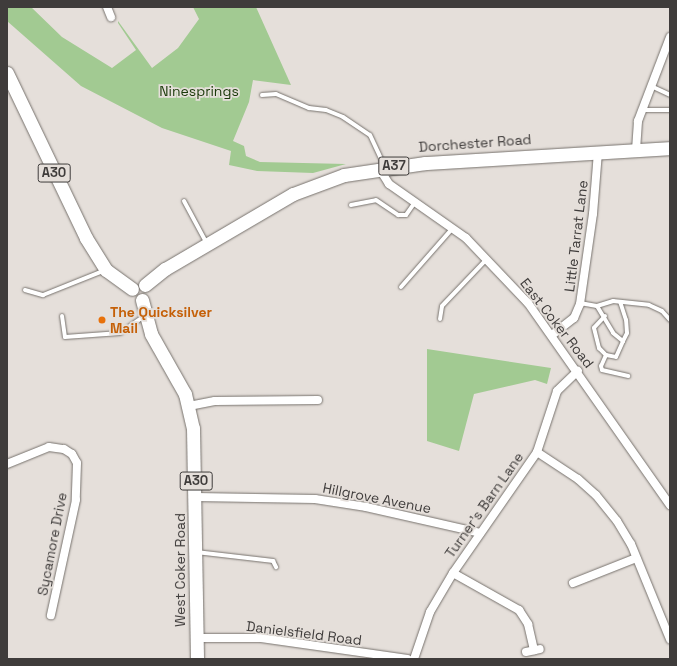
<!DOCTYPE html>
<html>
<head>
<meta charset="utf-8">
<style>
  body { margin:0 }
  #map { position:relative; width:677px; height:666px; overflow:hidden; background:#e5dfda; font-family:"Space Grotesk",sans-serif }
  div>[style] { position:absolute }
  .green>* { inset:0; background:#a2ca92 }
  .roads { filter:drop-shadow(0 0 1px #77726d) drop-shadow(0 0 1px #77726d) }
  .service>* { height:4px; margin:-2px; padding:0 2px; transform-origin:2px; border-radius:2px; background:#fff }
  .minor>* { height:8px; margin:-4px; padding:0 4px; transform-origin:4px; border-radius:4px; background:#fff }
  .trunk>* { height:13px; margin:-6.5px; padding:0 6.5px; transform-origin:6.5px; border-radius:6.5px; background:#fff }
  .dots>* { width:11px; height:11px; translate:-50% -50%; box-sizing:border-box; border:2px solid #e5dfda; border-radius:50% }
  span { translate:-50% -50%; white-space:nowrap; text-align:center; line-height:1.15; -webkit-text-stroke:3.5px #e5dfda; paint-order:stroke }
  .shield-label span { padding:1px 3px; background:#e5dfda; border:1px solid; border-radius:3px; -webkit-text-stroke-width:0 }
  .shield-label { font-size:13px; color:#3f3c3b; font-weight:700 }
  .park-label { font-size:14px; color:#1a3909 }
  .street-label { font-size:14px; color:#3f3c3b }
  .food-label { font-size:14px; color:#c56008; font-weight:700 }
  .left { translate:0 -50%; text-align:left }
  .frame { position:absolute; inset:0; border:8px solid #3f3c3b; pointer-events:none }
</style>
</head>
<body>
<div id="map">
  <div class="green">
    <i style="clip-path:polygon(7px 7px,31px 7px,62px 37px,112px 68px,136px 50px,118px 23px,118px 21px,152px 68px,178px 48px,199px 19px,193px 7px,256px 7px,291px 85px,253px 80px,249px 102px,233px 141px,244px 146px,246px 156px,260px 162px,346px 164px,313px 173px,257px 171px,229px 165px,231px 151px,162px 128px,81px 86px,7px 21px)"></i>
    <i style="clip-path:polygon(427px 349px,551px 368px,547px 384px,535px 380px,474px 394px,459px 451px,427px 441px)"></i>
  </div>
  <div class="roads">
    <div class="service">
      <i style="left:651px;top:86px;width:21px;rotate:25deg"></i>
      <i style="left:262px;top:95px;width:14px;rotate:-4deg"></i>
      <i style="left:276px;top:94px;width:36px;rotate:23deg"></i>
      <i style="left:309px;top:108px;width:17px;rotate:7deg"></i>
      <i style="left:326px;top:110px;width:18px;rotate:22deg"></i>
      <i style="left:343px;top:117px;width:32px;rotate:34deg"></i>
      <i style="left:370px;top:135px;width:35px;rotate:65deg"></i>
      <i style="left:642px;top:110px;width:28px"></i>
      <i style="left:184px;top:201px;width:47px;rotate:61.8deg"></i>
      <i style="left:351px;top:205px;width:25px;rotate:-11deg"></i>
      <i style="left:376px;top:200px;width:27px;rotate:34deg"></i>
      <i style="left:398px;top:215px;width:8px"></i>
      <i style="left:406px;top:215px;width:16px;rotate:-55deg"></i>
      <i style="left:401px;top:287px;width:77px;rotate:-48.7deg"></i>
      <i style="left:25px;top:290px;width:19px;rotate:16deg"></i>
      <i style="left:43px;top:295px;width:65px;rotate:-21.8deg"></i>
      <i style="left:580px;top:303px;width:17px;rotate:10deg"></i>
      <i style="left:597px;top:306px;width:17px;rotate:-17deg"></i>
      <i style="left:613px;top:301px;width:36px;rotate:6deg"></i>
      <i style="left:649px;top:305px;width:14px;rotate:25deg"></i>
      <i style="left:662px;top:311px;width:12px;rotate:48deg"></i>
      <i style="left:597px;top:306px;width:31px;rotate:59deg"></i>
      <i style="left:613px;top:333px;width:13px;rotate:39deg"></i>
      <i style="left:623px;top:341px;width:9px;rotate:-63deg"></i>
      <i style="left:627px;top:333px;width:13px;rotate:-94deg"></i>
      <i style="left:626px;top:320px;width:19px;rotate:-108deg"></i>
      <i style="left:62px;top:316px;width:21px;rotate:82deg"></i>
      <i style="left:65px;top:337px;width:55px;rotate:-4.2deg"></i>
      <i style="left:120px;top:333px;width:29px;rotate:-35deg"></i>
      <i style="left:605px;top:316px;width:16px;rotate:133deg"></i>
      <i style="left:594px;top:328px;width:21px;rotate:76deg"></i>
      <i style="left:599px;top:348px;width:10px;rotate:45deg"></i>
      <i style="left:606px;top:355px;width:10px;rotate:11deg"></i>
      <i style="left:616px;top:357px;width:17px;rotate:-66deg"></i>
      <i style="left:440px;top:319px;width:13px;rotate:-81deg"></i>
      <i style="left:442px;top:306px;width:64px;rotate:-46.3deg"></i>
      <i style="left:606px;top:355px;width:12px;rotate:114deg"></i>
      <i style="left:601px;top:366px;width:4px;rotate:76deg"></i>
      <i style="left:602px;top:370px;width:27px;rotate:13deg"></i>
      <i style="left:196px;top:552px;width:78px;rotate:6.7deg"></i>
      <i style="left:273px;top:561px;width:7px;rotate:63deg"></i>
    </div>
    <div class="minor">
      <i style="left:107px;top:7px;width:11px;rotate:68deg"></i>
      <i style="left:636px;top:150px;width:29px;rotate:-86deg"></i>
      <i style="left:638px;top:121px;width:90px;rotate:-69.1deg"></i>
      <i style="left:379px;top:168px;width:19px;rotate:58deg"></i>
      <i style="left:389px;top:184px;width:94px;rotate:35deg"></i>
      <i style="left:466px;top:238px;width:90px;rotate:46.4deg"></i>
      <i style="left:528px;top:303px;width:247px;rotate:54.9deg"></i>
      <i style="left:552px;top:335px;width:28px;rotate:-38deg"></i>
      <i style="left:574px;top:318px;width:15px;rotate:-67deg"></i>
      <i style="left:580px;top:304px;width:91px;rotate:-81.8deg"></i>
      <i style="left:593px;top:214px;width:62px;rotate:-85.4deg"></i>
      <i style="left:189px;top:406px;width:26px;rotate:-11deg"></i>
      <i style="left:215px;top:401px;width:103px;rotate:-0.6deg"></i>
      <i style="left:537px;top:452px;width:49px;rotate:33.4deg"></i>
      <i style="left:578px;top:479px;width:24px;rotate:42deg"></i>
      <i style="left:596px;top:495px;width:33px;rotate:51deg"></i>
      <i style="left:617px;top:521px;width:27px;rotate:59deg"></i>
      <i style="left:631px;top:544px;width:103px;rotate:67.7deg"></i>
      <i style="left:7px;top:464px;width:45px;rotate:-22deg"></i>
      <i style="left:49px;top:447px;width:15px;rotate:8deg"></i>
      <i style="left:64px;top:449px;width:9px;rotate:32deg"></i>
      <i style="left:72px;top:454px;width:10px;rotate:61deg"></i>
      <i style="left:77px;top:463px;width:37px;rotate:92deg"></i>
      <i style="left:76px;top:500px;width:118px;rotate:102.3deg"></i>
      <i style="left:196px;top:497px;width:119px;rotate:1deg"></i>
      <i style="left:315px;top:499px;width:52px;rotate:8.9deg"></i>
      <i style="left:366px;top:507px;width:117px;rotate:12.8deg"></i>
      <i style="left:453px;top:573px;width:76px;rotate:29.3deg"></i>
      <i style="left:519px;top:610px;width:17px;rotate:57deg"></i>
      <i style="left:528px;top:624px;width:27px;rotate:77deg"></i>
      <i style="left:573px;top:583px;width:68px;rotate:-21.6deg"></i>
      <i style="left:196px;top:638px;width:65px"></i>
      <i style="left:261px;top:638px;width:148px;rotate:8.1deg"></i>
      <i style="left:526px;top:652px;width:14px;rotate:-12deg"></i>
      <i style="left:414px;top:659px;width:50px;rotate:-71.2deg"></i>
      <i style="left:430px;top:612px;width:45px;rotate:-59.5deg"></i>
      <i style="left:453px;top:573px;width:147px;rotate:-55.2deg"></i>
      <i style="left:537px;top:452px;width:64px;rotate:-71.8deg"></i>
      <i style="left:557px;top:391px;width:29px;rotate:-44deg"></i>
    </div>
    <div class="trunk">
      <i style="left:7px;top:73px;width:183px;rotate:64.4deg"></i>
      <i style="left:86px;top:238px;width:38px;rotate:58deg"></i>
      <i style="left:106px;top:270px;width:32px;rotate:36deg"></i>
      <i style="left:145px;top:285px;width:26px;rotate:-39deg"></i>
      <i style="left:165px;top:269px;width:148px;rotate:-30.4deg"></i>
      <i style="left:293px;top:194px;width:54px;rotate:-20.4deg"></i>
      <i style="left:344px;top:175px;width:82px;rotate:-8.4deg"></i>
      <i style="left:425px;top:163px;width:245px;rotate:-3.5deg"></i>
      <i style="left:142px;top:300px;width:35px;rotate:75deg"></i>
      <i style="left:151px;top:334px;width:69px;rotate:60.5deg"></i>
      <i style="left:185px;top:394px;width:35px;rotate:77deg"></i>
      <i style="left:193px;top:428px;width:231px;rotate:89deg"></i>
    </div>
  </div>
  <div class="dots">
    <i style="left:102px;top:320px;background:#e8710a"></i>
  </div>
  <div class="shield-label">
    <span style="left:394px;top:166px">A37</span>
    <span style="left:54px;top:173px">A30</span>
    <span style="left:196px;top:481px">A30</span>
  </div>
  <div class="park-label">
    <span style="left:199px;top:91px">Ninesprings</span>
  </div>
  <div class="street-label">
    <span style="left:475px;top:143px;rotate:-4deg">Dorchester Road</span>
    <span style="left:576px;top:236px;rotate:-83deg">Little Tarrat Lane</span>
    <span style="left:557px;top:323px;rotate:52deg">East Coker Road</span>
    <span style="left:377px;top:498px;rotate:11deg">Hillgrove Avenue</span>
    <span style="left:484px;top:505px;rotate:-55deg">Turner's Barn Lane</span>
    <span style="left:52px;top:544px;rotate:-79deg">Sycamore Drive</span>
    <span style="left:180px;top:570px;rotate:-90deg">West Coker Road</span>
    <span style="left:304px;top:633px;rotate:7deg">Danielsfield Road</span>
  </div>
  <div class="food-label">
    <span class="left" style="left:110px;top:320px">The Quicksilver<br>Mail</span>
  </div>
  <div class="frame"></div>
</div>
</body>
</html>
